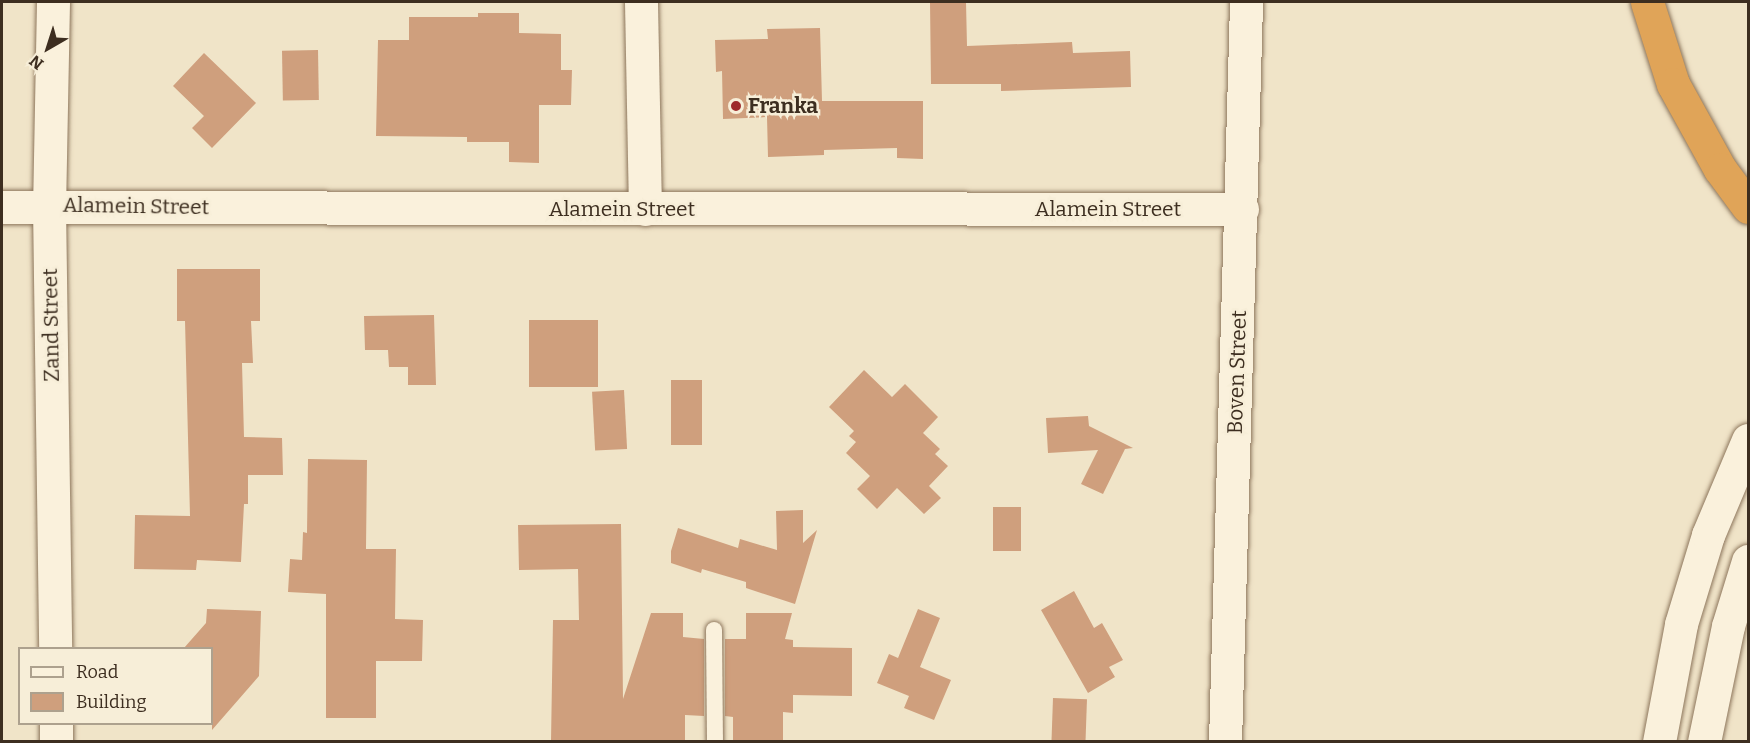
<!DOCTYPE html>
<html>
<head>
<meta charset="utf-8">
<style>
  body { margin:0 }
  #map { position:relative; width:1750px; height:743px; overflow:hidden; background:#f0e4c8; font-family:Bitter,serif }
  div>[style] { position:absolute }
  .building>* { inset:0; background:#cf9f7d; transform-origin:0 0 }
  .roads { filter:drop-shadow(0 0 2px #8d765c) drop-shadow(0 0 2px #8d765c) }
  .lane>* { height:16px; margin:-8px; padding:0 8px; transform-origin:8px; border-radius:8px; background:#faf1dc }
  .street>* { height:33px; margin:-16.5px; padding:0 16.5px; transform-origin:16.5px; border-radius:16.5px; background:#faf1dc }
  .secondary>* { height:33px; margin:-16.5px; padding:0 16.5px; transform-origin:16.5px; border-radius:16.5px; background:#faf1dc }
  .highway>* { height:33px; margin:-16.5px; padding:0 16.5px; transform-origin:16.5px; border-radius:16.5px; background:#e0a458 }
  .dots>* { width:16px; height:16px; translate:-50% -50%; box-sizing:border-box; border:3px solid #f7eed8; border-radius:50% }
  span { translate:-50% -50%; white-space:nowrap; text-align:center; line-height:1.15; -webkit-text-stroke:5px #f7eed8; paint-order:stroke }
  .poi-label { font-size:21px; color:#3d2e20; font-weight:700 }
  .left { translate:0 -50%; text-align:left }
  .street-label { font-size:21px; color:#3d2e20 }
  .frame { position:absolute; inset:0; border:3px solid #3d2e20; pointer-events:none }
  .legend { position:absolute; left:18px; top:647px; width:195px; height:78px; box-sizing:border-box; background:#f7eed8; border:2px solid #ada18e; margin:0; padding:8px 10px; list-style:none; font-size:18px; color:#3d2e20 }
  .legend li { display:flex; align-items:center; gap:12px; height:30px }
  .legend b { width:30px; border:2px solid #ada18e }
  .north { position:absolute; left:18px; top:18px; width:60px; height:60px; -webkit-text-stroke:4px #f7eed8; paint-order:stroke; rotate:219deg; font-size:16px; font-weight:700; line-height:24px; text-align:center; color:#3d2e20 }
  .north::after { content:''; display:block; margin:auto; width:21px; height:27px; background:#3d2e20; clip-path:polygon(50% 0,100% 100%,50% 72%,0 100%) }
</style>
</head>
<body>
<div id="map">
  <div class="building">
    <i style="clip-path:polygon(930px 2px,966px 2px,967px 46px,1072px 42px,1073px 53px,1130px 51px,1131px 87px,1001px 91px,1001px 84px,931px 84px)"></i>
    <i style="clip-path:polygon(478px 13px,519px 13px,519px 33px,561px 34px,561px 70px,572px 70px,571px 105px,539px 105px,539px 163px,509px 162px,509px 142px,467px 142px,467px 137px,376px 136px,378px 40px,409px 40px,409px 17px,478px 17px)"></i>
    <i style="clip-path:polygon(820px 28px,822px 101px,923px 101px,923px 159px,897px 158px,897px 148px,824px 150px,824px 155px,768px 157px,767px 117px,723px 119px,722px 71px,716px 72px,715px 40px,768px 39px,767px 29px)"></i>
    <i style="left:318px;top:50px;width:50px;height:36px;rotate:89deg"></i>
    <i style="clip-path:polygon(204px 53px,256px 103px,212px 148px,192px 128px,204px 116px,173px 86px)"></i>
    <i style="clip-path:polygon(177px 269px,260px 269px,260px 321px,251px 321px,253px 363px,242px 363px,244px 437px,282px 438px,283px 475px,248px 475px,248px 504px,244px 504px,241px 562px,197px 560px,196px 570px,134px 569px,135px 515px,190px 516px,185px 321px,177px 321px)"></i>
    <i style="clip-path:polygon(434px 315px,436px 385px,408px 385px,408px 367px,389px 367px,388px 350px,365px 350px,364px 316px)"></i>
    <i style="left:529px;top:320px;width:69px;height:67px"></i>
    <i style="clip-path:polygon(864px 370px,892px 397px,905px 384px,938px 417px,923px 433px,940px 449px,935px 454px,948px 466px,929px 486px,941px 498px,924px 514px,897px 488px,877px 509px,857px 489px,870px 476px,846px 453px,856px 442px,849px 436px,854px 431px,829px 407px)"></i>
    <i style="left:671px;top:380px;width:31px;height:65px"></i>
    <i style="left:624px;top:390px;width:59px;height:32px;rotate:87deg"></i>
    <i style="clip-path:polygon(1088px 416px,1089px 426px,1133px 448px,1125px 449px,1103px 494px,1081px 484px,1098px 450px,1048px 453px,1046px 418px)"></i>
    <i style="clip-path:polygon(308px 459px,367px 460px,366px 549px,396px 549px,395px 619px,423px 620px,422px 661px,376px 661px,376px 718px,326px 718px,326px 594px,288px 592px,290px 559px,302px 560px,303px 532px,307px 533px)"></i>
    <i style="left:993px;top:507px;width:28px;height:44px"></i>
    <i style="clip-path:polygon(803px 510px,803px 543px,817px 530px,795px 604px,746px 588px,746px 582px,702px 569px,701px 573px,671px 563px,671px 551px,678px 528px,738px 548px,740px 539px,777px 550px,776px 511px)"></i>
    <i style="clip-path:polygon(621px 524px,623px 699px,651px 613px,683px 613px,683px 637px,704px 639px,704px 716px,685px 715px,685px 741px,551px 741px,553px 620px,579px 620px,578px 569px,519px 570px,518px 525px)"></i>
    <i style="clip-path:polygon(1074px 591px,1094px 628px,1102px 623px,1123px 660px,1109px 667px,1115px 677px,1088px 693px,1041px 610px)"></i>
    <i style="clip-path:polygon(207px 609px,261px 611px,259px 676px,212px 730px,212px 648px,184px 648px,206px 623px)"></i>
    <i style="clip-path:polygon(918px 609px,940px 618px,920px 667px,951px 680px,934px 720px,904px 708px,909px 696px,877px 683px,889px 654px,898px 658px)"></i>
    <i style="clip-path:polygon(746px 613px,792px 613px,785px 639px,793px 640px,793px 647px,852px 648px,852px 696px,793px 695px,793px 713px,783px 712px,783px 741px,733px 741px,733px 717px,725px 716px,725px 639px,746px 639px)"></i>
    <i style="left:1053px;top:698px;width:34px;height:43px;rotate:2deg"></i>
  </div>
  <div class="roads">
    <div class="lane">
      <i style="left:714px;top:630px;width:112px;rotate:89.5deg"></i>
    </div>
    <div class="street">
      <i style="left:53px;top:2px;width:203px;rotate:91.1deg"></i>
      <i style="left:49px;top:205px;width:443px;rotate:89.2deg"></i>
      <i style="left:641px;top:2px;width:207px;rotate:88.9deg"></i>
      <i style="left:2px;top:207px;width:1240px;rotate:0.09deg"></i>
      <i style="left:56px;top:724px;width:18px;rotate:90deg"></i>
      <i style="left:1225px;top:742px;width:740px;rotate:-88.37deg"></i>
    </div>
    <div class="secondary">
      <i style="left:1659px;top:742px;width:120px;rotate:-79.4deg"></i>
      <i style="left:1681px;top:624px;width:93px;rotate:-73.1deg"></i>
      <i style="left:1708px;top:535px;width:103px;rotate:-67.2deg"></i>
      <i style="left:1704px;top:742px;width:118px;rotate:-78.3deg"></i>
      <i style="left:1728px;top:626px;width:68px;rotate:-72.9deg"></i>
    </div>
    <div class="highway">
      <i style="left:1647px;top:2px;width:86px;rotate:72.4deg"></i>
      <i style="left:1673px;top:84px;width:97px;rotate:61.1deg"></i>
      <i style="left:1720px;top:169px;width:47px;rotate:53.6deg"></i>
    </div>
  </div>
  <div class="dots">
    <i style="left:736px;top:106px;background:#9e2a2b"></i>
  </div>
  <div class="poi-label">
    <span class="left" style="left:748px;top:106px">Franka</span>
  </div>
  <div class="street-label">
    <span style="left:136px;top:206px;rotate:1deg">Alamein Street</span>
    <span style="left:622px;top:209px">Alamein Street</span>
    <span style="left:1108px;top:209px">Alamein Street</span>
    <span style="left:51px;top:325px;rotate:-91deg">Zand Street</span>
    <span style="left:1237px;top:372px;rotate:-88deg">Boven Street</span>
  </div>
  <div class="frame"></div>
  <ul class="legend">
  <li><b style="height:8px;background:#faf1dc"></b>Road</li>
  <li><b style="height:16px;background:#cf9f7d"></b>Building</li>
  </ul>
  <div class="north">N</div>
</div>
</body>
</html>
